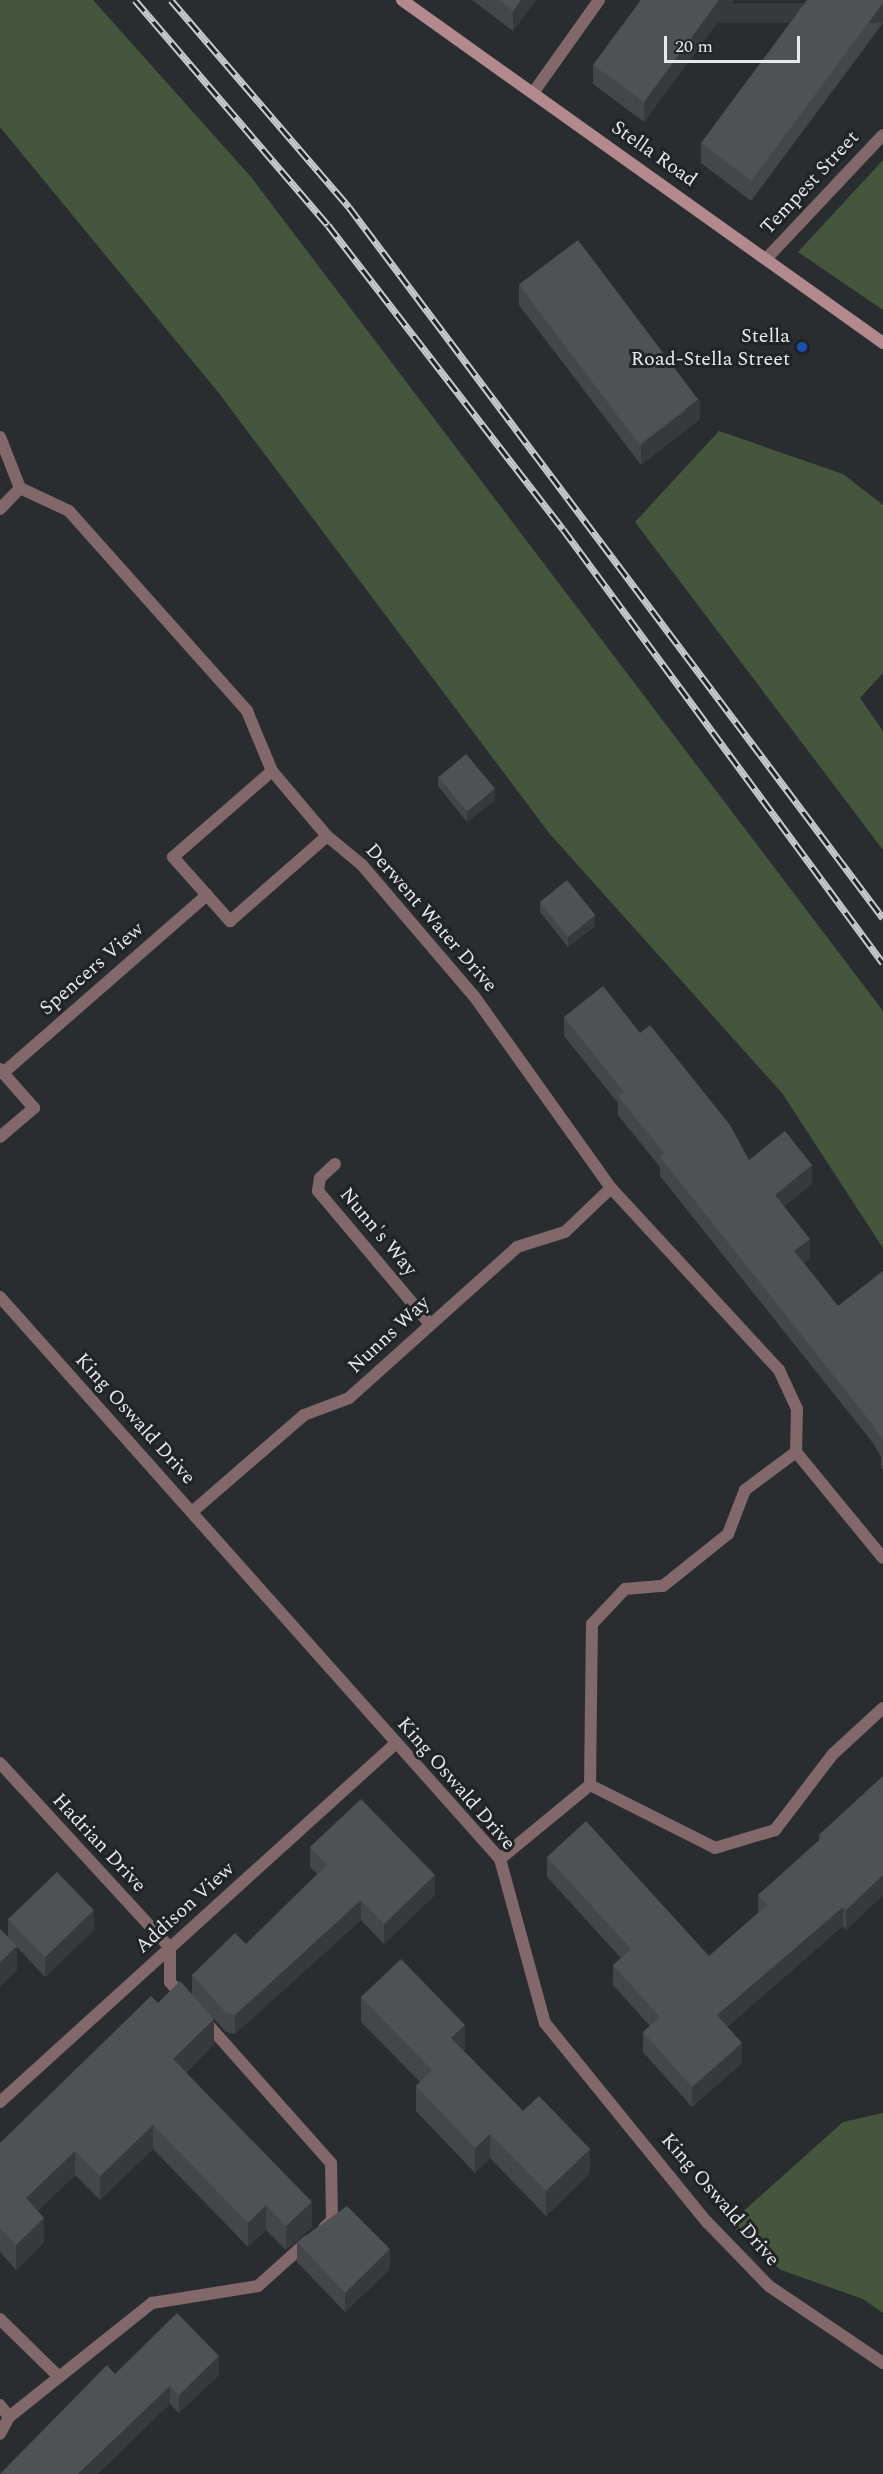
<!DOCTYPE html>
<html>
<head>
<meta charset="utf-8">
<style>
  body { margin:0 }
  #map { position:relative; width:883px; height:2474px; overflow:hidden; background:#2a2d30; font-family:Spectral,serif }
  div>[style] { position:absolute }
  .green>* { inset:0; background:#45563c }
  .minor>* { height:12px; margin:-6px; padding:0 6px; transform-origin:6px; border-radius:6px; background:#82686b }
  .secondary>* { height:12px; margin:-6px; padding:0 6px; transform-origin:6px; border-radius:6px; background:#b2898e }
  .rail>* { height:7px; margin-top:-3.5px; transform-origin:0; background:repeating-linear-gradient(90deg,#202426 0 14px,#c8cacc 0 28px); box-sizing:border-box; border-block:2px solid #c8cacc }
  .wall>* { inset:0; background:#434749 }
  .shaded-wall>* { inset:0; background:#37393c; transform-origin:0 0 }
  .building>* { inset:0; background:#4e5255; transform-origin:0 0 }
  .dots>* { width:16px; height:16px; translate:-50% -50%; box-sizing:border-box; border:3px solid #202426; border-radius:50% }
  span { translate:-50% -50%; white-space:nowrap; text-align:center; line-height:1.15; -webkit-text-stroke:6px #202426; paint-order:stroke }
  .street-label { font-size:20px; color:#e6e8ea }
  .poi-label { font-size:20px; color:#e6e8ea }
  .right { translate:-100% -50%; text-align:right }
  .scale { position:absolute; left:664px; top:36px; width:136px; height:27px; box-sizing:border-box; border:3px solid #e6e8ea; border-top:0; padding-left:8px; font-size:18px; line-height:21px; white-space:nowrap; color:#e6e8ea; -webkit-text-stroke:4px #202426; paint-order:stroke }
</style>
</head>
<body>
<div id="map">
  <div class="green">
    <i style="clip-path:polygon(0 0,93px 0,251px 177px,883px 1011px,883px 1248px,782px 1093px,549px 833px,218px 392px,0 127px)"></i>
    <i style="clip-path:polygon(883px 160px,883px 310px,798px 252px)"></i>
    <i style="clip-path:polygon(719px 431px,843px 474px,883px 505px,883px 673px,860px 698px,883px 731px,883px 850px,635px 522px)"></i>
    <i style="clip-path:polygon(883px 2113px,883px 2313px,863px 2299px,781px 2270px,729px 2224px,843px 2122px)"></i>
  </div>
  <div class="minor">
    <i style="left:533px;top:93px;width:114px;rotate:-54.6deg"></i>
    <i style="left:766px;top:259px;width:170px;rotate:-46.7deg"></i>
    <i style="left:0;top:437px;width:55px;rotate:68.6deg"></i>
    <i style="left:20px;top:488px;width:54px;rotate:25.1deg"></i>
    <i style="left:69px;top:511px;width:268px;rotate:48.3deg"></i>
    <i style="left:247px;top:711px;width:65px;rotate:67.4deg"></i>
    <i style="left:272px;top:771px;width:85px;rotate:49.8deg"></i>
    <i style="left:327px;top:836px;width:45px;rotate:39.6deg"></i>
    <i style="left:362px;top:865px;width:172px;rotate:49.5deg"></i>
    <i style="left:474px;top:996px;width:236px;rotate:54.5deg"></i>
    <i style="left:611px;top:1188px;width:248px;rotate:47.3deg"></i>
    <i style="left:779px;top:1370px;width:43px;rotate:65.2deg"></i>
    <i style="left:797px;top:1409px;width:43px;rotate:91.3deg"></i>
    <i style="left:796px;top:1452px;width:137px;rotate:50.6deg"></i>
    <i style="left:0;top:509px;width:29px;rotate:-46deg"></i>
    <i style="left:272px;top:771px;width:131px;rotate:139deg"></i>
    <i style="left:173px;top:857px;width:86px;rotate:48.3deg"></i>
    <i style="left:230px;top:921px;width:129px;rotate:-41.2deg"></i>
    <i style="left:0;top:1069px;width:5px;rotate:53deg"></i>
    <i style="left:3px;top:1073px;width:271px;rotate:-41.1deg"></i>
    <i style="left:0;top:1137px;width:45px;rotate:-40.5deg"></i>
    <i style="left:34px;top:1108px;width:47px;rotate:-131.5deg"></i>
    <i style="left:335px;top:1164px;width:21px;rotate:137deg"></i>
    <i style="left:320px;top:1178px;width:13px;rotate:99deg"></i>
    <i style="left:318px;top:1191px;width:172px;rotate:49.9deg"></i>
    <i style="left:0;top:1297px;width:752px;rotate:48.34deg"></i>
    <i style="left:500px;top:1859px;width:170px;rotate:74.7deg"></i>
    <i style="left:545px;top:2023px;width:257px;rotate:50.9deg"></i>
    <i style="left:707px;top:2222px;width:89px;rotate:45.9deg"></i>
    <i style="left:769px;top:2286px;width:138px;rotate:34deg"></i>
    <i style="left:192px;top:1512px;width:148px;rotate:-40.9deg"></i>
    <i style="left:304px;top:1415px;width:48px;rotate:-20.7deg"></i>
    <i style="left:349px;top:1398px;width:226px;rotate:-41.9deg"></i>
    <i style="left:517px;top:1247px;width:50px;rotate:-17.4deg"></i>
    <i style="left:565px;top:1232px;width:64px;rotate:-43.7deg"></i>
    <i style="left:0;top:1763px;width:251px;rotate:47.4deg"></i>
    <i style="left:170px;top:1948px;width:34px;rotate:90deg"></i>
    <i style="left:170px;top:1982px;width:23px;rotate:49deg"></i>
    <i style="left:590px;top:1785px;width:140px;rotate:26.7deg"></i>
    <i style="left:715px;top:1848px;width:63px;rotate:-16.7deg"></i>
    <i style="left:775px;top:1830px;width:96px;rotate:-52.7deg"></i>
    <i style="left:833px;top:1754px;width:68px;rotate:-42.6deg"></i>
    <i style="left:500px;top:1859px;width:117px;rotate:-39.4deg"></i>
    <i style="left:590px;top:1785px;width:161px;rotate:-89.3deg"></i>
    <i style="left:592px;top:1624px;width:48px;rotate:-46.7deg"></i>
    <i style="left:625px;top:1589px;width:38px;rotate:-5deg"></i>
    <i style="left:663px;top:1586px;width:83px;rotate:-38.7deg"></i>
    <i style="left:728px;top:1534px;width:47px;rotate:-68.9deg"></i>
    <i style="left:745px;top:1490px;width:64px;rotate:-36.7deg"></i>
    <i style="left:203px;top:2019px;width:193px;rotate:48.4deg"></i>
    <i style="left:331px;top:2163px;width:57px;rotate:89deg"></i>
    <i style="left:332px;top:2220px;width:11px;rotate:135deg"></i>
    <i style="left:0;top:2102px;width:535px;rotate:-42.19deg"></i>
    <i style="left:0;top:2319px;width:81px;rotate:44.5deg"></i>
    <i style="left:0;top:2405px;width:15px;rotate:53deg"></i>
    <i style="left:9px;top:2417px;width:19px;rotate:118deg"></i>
    <i style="left:9px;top:2417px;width:183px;rotate:-38.6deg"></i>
    <i style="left:152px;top:2303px;width:107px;rotate:-9.1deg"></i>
    <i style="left:258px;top:2286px;width:67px;rotate:-42deg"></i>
  </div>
  <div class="secondary">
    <i style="left:402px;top:0;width:591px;rotate:35.49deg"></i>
  </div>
  <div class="rail">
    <i style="left:135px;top:0;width:296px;rotate:49.4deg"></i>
    <i style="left:328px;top:225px;width:384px;rotate:52.3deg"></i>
    <i style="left:563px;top:529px;width:539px;rotate:53.6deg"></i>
    <i style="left:171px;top:0;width:273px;rotate:49.3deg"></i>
    <i style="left:349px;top:207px;width:889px;rotate:53.09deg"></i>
  </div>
  <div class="wall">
    <i style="clip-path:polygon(472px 0,536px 0,513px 31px)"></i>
    <i style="clip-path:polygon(641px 0,734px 0,644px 122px,593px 84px,593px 65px)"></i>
    <i style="clip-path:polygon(883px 0,883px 23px,751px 201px,701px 163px,701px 143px)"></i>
    <i style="clip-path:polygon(519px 285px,700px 419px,641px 465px,519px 305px)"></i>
    <i style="clip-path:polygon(438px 776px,495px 800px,467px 822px,438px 786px)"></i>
    <i style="clip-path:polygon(540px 902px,595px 926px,568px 947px,540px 912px)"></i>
    <i style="clip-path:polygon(564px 1017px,640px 1033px,749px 1160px,812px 1184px,784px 1206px,810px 1258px,804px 1263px,838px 1306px,883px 1271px,883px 1470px,881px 1467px,881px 1457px,873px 1443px,660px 1176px,660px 1167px,618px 1115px,618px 1103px,564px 1036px)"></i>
    <i style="clip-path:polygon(883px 1776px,883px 1895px,846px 1930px,843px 1926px,727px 2027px,742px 2063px,692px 2107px,643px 2052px,643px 2032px,650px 2026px,613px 1985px,613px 1965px,621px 1958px,547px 1877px,547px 1857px,709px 1956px,758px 1913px,758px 1895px,819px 1840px,819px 1835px)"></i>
    <i style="clip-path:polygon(310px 1847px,435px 1895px,384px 1944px,361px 1920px,235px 2034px,226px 2032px,192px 1995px,192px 1975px,246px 1944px,317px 1874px,310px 1867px)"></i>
    <i style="clip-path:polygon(8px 1919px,94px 1930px,45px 1977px,17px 1947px,17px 1970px,0 1986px,0 1929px,8px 1937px)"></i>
    <i style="clip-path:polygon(361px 1997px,465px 2049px,464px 2051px,523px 2111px,590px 2173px,546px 2216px,490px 2158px,475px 2173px,416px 2111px,416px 2086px,420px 2082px,361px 2022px)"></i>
    <i style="clip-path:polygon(158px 2003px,214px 2044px,186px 2072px,312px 2227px,286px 2250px,266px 2230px,248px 2247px,153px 2149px,100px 2200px,75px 2175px,38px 2211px,44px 2242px,16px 2270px,0 2252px,0 2143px)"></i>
    <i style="clip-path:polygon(297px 2242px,390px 2269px,345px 2312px,297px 2262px)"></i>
    <i style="clip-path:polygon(115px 2374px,219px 2375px,179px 2413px,170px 2404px)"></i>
  </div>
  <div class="shaded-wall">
    <i style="clip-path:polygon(521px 0,536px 0,513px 31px,513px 11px)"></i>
    <i style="clip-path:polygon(719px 0,734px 0,644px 122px,644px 102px)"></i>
    <i style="left:883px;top:3px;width:20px;height:222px;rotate:90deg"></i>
    <i style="clip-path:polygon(700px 399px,700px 419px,641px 465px,641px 445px)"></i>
    <i style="clip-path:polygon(495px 789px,495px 800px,467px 822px,467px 811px)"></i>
    <i style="clip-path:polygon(595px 915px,595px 926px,568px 947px,568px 937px)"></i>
    <i style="clip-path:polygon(812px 1165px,812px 1184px,775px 1214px,775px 1195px)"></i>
    <i style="clip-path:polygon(810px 1239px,810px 1258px,794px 1270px,794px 1251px)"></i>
    <i style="clip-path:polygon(435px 1875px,435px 1895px,384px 1944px,384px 1924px)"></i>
    <i style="clip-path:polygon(883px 1875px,883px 1895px,846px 1930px,846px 1910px)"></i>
    <i style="clip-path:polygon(361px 1900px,361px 1920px,235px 2034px,235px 2015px)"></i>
    <i style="clip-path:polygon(843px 1907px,843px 1926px,717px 2035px,717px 2015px)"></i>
    <i style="clip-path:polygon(94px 1910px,94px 1930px,45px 1977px,45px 1957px)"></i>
    <i style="clip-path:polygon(17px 1946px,17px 1970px,0 1986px,0 1962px)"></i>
    <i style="clip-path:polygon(214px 2019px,214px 2044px,173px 2083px,173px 2059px)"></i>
    <i style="clip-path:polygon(465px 2025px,465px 2049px,451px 2062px,451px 2038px)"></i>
    <i style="clip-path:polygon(742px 2043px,742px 2063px,692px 2107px,692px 2087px)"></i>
    <i style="clip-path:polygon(153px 2125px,153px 2149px,100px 2200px,100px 2176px)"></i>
    <i style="clip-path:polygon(490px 2134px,490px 2158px,475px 2173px,475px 2148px)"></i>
    <i style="clip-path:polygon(590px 2149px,590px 2173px,546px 2216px,546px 2191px)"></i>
    <i style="clip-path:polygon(75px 2151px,75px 2175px,26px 2223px,26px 2198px)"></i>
    <i style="clip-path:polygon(312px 2202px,312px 2227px,286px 2250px,286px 2226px)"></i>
    <i style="clip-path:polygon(266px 2205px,266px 2230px,248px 2247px,248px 2223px)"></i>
    <i style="clip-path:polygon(44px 2218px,44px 2242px,16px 2270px,16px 2245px)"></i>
    <i style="clip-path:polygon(390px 2249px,390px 2269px,345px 2312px,345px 2293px)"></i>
    <i style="clip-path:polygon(219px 2356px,219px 2375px,179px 2413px,179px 2395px)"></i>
    <i style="clip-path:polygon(170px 2386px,170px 2404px,98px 2474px,78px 2474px)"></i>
  </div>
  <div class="building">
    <i style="clip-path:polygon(499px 0,521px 0,513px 11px)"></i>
    <i style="clip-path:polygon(641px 0,719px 0,644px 102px,593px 65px)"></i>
    <i style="clip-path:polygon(807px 0,883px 0,883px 3px,751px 181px,701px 143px)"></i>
    <i style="left:578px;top:240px;width:200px;height:74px;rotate:53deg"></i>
    <i style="left:466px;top:754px;width:45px;height:36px;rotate:50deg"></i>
    <i style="left:567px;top:880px;width:45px;height:35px;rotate:51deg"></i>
    <i style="clip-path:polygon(603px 986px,640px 1033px,650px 1025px,730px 1125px,749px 1160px,785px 1131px,812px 1165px,775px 1195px,810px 1239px,794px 1251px,838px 1306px,883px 1271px,883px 1441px,873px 1425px,660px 1157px,664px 1153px,618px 1096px,624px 1092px,564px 1017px)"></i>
    <i style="clip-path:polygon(883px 1776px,883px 1875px,846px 1910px,843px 1907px,717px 2015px,742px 2043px,692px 2087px,643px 2032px,660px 2017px,613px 1965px,631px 1949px,547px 1857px,586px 1821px,709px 1956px,767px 1905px,758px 1895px,822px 1838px,819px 1835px)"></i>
    <i style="clip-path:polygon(361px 1799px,435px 1875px,384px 1924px,361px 1900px,235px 2015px,226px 2013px,192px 1975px,235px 1933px,246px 1944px,327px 1865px,310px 1847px)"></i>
    <i style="left:57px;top:1872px;width:53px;height:68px;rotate:46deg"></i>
    <i style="clip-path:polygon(0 1929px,17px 1946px,0 1962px)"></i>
    <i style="clip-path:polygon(401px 1959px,465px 2025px,451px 2038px,523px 2111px,539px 2096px,590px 2149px,546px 2191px,490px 2134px,475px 2148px,416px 2086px,432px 2070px,361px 1997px)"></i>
    <i style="clip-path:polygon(180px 1981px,214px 2019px,173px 2059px,312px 2202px,286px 2226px,266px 2205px,248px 2223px,153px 2125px,100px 2176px,75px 2151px,26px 2198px,44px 2218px,16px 2245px,0 2228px,0 2143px,151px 1996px,158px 2003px)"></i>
    <i style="clip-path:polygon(347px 2206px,390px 2249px,345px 2293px,297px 2242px)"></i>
    <i style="clip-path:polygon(177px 2313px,219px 2356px,179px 2395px,170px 2386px,78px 2474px,0 2474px,107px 2365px,115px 2374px)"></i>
  </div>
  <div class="dots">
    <i style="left:802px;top:347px;background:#1a4fb4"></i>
  </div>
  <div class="street-label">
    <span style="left:654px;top:154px;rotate:35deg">Stella Road</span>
    <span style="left:810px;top:183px;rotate:-47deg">Tempest Street</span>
    <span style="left:431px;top:918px;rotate:49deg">Derwent Water Drive</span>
    <span style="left:92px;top:969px;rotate:-41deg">Spencers View</span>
    <span style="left:378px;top:1232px;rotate:50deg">Nunn's Way</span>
    <span style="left:389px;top:1335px;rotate:-43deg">Nunns Way</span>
    <span style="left:135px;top:1419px;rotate:48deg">King Oswald Drive</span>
    <span style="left:456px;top:1784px;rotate:49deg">King Oswald Drive</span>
    <span style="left:99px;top:1843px;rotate:47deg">Hadrian Drive</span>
    <span style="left:185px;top:1908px;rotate:-42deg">Addison View</span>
    <span style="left:720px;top:2200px;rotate:49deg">King Oswald Drive</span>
  </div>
  <div class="poi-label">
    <span class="right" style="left:790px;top:348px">Stella<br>Road-Stella Street</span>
  </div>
  <div class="scale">20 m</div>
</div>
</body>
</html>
